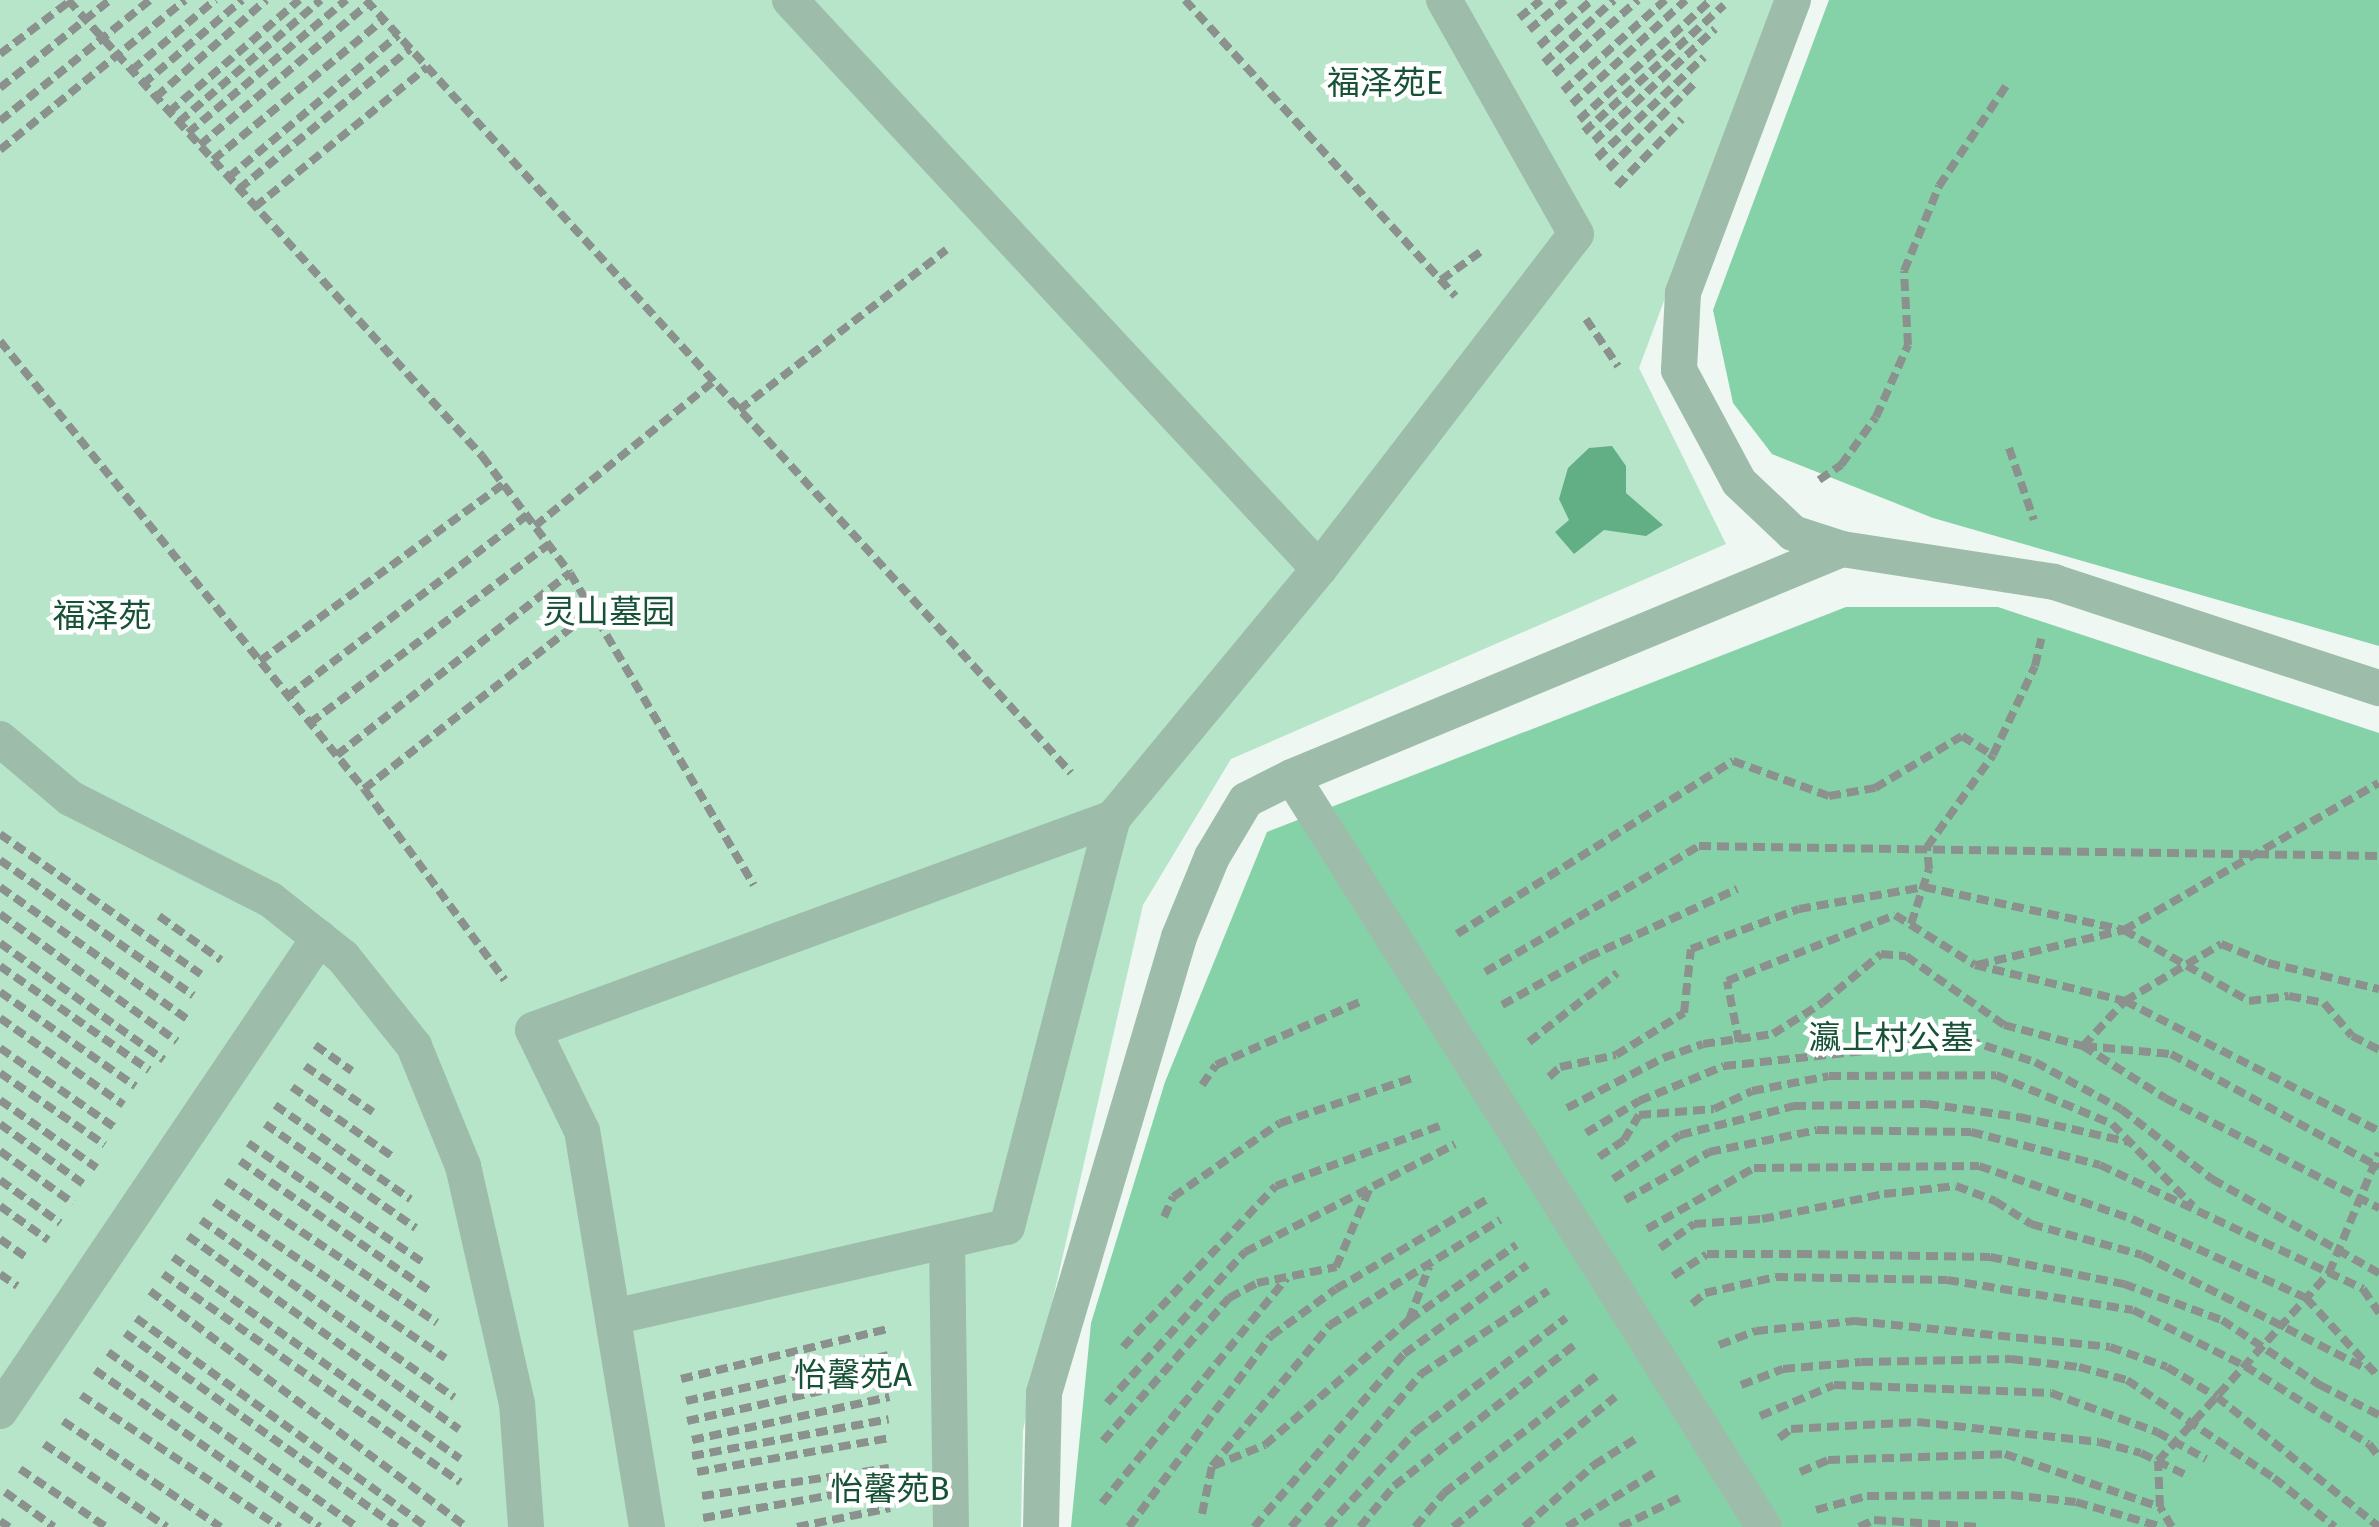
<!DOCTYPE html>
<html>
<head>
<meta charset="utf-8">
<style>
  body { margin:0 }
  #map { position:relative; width:2379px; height:1527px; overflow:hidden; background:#eef7f1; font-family:"Fira Sans","Noto Sans SC",sans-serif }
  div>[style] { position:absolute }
  .green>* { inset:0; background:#b6e5ca }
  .forest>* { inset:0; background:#85d2a8 }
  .water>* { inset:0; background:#62af86 }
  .path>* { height:8px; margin-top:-4px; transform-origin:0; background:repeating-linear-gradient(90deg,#8b918d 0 12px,transparent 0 18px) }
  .lane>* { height:36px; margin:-18px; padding:0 18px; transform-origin:18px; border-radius:18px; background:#9dbdaa }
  span { translate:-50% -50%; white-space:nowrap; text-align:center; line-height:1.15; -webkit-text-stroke:9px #fff; paint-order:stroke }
  .park-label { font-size:33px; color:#175237 }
</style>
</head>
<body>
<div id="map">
  <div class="green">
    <i style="clip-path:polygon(0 0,1776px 0,1639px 368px,1726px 544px,1231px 759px,1143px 905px,1023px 1430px,1021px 1527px,0 1527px)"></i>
  </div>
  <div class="forest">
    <i style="clip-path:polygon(1829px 0,2379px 0,2379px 646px,1933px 518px,1772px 454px,1733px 403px,1713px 310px)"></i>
    <i style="clip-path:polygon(1846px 607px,1998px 607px,2379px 733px,2379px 1527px,1071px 1527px,1091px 1323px,1165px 1082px,1267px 832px)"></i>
  </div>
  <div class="water">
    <i style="clip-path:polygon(1612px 446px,1626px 466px,1626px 493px,1663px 525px,1646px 536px,1604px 530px,1574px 554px,1555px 532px,1569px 520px,1559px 499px,1568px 468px,1589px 448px)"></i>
  </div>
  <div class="path">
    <i style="left:68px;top:0;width:616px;rotate:47.76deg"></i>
    <i style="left:482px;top:456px;width:146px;rotate:53.1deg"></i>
    <i style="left:570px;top:573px;width:362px;rotate:59.5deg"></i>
    <i style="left:366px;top:0;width:1046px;rotate:47.63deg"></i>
    <i style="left:1185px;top:0;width:401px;rotate:47.6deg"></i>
    <i style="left:1519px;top:18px;width:28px;rotate:-39deg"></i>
    <i style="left:1529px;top:30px;width:47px;rotate:-39.8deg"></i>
    <i style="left:1539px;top:46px;width:70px;rotate:-41deg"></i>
    <i style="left:0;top:54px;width:88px;rotate:-37.1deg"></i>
    <i style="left:1544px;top:63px;width:94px;rotate:-42deg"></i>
    <i style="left:132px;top:70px;width:109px;rotate:-40.1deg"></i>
    <i style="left:1554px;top:74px;width:112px;rotate:-41.4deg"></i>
    <i style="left:143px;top:84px;width:130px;rotate:-40.3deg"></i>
    <i style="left:0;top:88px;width:141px;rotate:-38.7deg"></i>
    <i style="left:1563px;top:91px;width:137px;rotate:-41.7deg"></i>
    <i style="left:156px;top:97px;width:147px;rotate:-41.4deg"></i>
    <i style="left:1572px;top:104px;width:154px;rotate:-42.4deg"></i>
    <i style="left:169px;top:112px;width:172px;rotate:-40.7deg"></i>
    <i style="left:1579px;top:120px;width:178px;rotate:-42.3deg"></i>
    <i style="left:0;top:121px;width:193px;rotate:-38.9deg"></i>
    <i style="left:179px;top:122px;width:187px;rotate:-40.7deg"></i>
    <i style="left:1584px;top:132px;width:189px;rotate:-42.2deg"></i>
    <i style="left:188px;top:133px;width:207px;rotate:-40.1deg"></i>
    <i style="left:1594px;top:141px;width:165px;rotate:-42.8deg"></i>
    <i style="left:200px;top:145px;width:221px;rotate:-40deg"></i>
    <i style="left:0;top:150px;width:238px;rotate:-39deg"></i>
    <i style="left:1597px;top:158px;width:147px;rotate:-43.3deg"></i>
    <i style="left:213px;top:160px;width:220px;rotate:-39.5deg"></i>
    <i style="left:1608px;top:169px;width:124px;rotate:-44.7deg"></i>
    <i style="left:229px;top:177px;width:221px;rotate:-40deg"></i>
    <i style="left:1617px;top:186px;width:93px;rotate:-45.9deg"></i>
    <i style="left:239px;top:189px;width:221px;rotate:-39.3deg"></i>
    <i style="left:255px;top:207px;width:222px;rotate:-39.1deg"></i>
    <i style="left:1441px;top:280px;width:52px;rotate:-35.5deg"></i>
    <i style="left:1586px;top:319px;width:57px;rotate:55.8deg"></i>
    <i style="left:0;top:341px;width:577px;rotate:50.91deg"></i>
    <i style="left:364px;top:789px;width:290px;rotate:-37.9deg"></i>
    <i style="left:739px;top:410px;width:262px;rotate:-37.7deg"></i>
    <i style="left:2009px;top:448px;width:76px;rotate:70.9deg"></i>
    <i style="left:1819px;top:480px;width:27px;rotate:-34deg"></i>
    <i style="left:1841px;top:465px;width:59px;rotate:-53.9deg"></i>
    <i style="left:1876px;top:417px;width:79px;rotate:-66deg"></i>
    <i style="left:1908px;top:345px;width:74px;rotate:-93.1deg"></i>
    <i style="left:1904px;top:271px;width:92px;rotate:-67.6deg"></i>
    <i style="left:1939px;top:186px;width:124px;rotate:-56.2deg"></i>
    <i style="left:535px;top:526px;width:230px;rotate:-39deg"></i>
    <i style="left:260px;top:661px;width:301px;rotate:-36deg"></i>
    <i style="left:288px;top:696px;width:300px;rotate:-37.1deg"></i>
    <i style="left:310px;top:723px;width:299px;rotate:-36.8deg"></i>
    <i style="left:337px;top:755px;width:296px;rotate:-38deg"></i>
    <i style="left:364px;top:789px;width:237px;rotate:53.6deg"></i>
    <i style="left:0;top:834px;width:245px;rotate:34.9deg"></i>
    <i style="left:0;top:860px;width:236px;rotate:35deg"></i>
    <i style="left:0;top:887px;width:229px;rotate:35.2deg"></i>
    <i style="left:0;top:914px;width:218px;rotate:35.7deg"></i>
    <i style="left:159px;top:916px;width:76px;rotate:35.4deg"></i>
    <i style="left:1911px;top:924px;width:58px;rotate:-71.9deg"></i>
    <i style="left:1929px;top:869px;width:22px;rotate:-95deg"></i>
    <i style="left:1927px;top:847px;width:113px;rotate:-54.3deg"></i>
    <i style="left:1993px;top:755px;width:98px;rotate:-64.7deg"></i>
    <i style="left:2035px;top:666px;width:28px;rotate:-77deg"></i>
    <i style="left:1457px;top:934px;width:326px;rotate:-32.1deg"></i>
    <i style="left:1733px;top:761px;width:102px;rotate:20deg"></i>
    <i style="left:1829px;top:796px;width:47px;rotate:-9.9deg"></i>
    <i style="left:1875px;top:788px;width:101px;rotate:-30.9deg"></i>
    <i style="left:1962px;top:736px;width:36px;rotate:32deg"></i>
    <i style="left:0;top:943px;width:201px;rotate:35.5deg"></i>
    <i style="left:1977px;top:965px;width:151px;rotate:-13.4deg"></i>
    <i style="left:2124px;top:930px;width:294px;rotate:-30deg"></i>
    <i style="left:0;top:966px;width:182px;rotate:34.9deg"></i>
    <i style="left:1485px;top:972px;width:248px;rotate:-30.5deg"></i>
    <i style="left:1699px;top:846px;width:680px;rotate:0.84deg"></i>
    <i style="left:0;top:992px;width:165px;rotate:34.8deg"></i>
    <i style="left:1502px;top:1005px;width:98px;rotate:-29.2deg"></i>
    <i style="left:1588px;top:957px;width:164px;rotate:-24.5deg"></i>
    <i style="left:0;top:1018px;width:151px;rotate:35.1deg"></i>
    <i style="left:1529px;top:1042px;width:112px;rotate:-38.1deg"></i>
    <i style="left:1739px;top:1042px;width:62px;rotate:-101.1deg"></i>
    <i style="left:1727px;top:981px;width:180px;rotate:-21.4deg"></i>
    <i style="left:1895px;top:915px;width:94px;rotate:32deg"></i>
    <i style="left:1975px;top:965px;width:154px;rotate:13.5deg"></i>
    <i style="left:2125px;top:1001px;width:285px;rotate:27.1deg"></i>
    <i style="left:315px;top:1045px;width:45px;rotate:35.1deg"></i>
    <i style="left:2083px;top:1046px;width:62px;rotate:-47deg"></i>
    <i style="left:2125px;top:1001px;width:112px;rotate:-30.7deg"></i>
    <i style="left:2221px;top:944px;width:51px;rotate:22deg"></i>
    <i style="left:2268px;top:963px;width:114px;rotate:13.2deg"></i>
    <i style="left:2085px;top:1046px;width:86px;rotate:5.3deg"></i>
    <i style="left:2171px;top:1054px;width:237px;rotate:28.5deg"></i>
    <i style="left:0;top:1048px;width:139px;rotate:34.7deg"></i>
    <i style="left:305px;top:1066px;width:82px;rotate:34.1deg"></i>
    <i style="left:0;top:1073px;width:127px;rotate:34.4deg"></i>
    <i style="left:1549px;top:1077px;width:15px;rotate:-42deg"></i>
    <i style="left:1560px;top:1067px;width:57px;rotate:-12.1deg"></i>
    <i style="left:1616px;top:1055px;width:80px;rotate:-31.7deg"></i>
    <i style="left:1684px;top:1013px;width:64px;rotate:-83.8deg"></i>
    <i style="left:1691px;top:949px;width:115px;rotate:-20.3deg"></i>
    <i style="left:1799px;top:909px;width:127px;rotate:-10deg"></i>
    <i style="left:1924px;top:887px;width:205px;rotate:12.1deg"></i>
    <i style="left:2124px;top:930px;width:144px;rotate:29.6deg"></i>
    <i style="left:2249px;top:1001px;width:40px;rotate:-7.1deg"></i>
    <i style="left:2289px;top:996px;width:36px;rotate:11deg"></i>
    <i style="left:2324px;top:1003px;width:43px;rotate:49.7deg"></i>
    <i style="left:2352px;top:1036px;width:30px;rotate:27deg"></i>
    <i style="left:1202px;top:1085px;width:24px;rotate:-55deg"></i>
    <i style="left:1216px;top:1065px;width:159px;rotate:-23.7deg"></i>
    <i style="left:292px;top:1087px;width:123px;rotate:34.7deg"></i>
    <i style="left:0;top:1100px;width:118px;rotate:35deg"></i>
    <i style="left:275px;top:1105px;width:165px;rotate:34.8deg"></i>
    <i style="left:1567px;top:1108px;width:108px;rotate:-27.5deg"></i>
    <i style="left:1663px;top:1058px;width:42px;rotate:-19.3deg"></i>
    <i style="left:1703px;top:1044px;width:71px;rotate:-8.1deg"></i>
    <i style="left:1773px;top:1034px;width:58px;rotate:-32.3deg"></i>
    <i style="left:1822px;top:1003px;width:77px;rotate:-39.7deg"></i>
    <i style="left:1881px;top:954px;width:25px;rotate:5deg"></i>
    <i style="left:1906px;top:956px;width:120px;rotate:35.1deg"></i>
    <i style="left:2004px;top:1025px;width:82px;rotate:14.9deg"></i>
    <i style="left:2083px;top:1046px;width:97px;rotate:32.4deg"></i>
    <i style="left:2165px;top:1098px;width:241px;rotate:27.2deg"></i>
    <i style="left:0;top:1124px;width:105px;rotate:35.7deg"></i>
    <i style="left:265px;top:1124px;width:183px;rotate:34.6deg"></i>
    <i style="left:1586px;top:1133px;width:62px;rotate:-31.1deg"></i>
    <i style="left:1639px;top:1101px;width:92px;rotate:-22.4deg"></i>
    <i style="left:1724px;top:1066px;width:245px;rotate:-6.1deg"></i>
    <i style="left:1968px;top:1040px;width:71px;rotate:18.2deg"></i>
    <i style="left:2035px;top:1062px;width:98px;rotate:28.7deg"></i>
    <i style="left:2121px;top:1109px;width:115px;rotate:37.6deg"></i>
    <i style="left:2212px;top:1179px;width:192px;rotate:29.4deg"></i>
    <i style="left:248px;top:1143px;width:213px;rotate:34.3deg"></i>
    <i style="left:0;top:1151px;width:90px;rotate:35.5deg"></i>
    <i style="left:1599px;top:1157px;width:30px;rotate:-34deg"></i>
    <i style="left:1624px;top:1140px;width:29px;rotate:-59deg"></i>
    <i style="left:1639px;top:1115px;width:75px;rotate:-4.6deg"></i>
    <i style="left:1714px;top:1109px;width:42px;rotate:-25.3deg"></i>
    <i style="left:1752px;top:1091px;width:78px;rotate:-11deg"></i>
    <i style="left:1829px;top:1076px;width:167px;rotate:-0.3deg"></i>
    <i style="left:1996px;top:1075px;width:126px;rotate:22.9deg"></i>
    <i style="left:2112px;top:1124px;width:115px;rotate:45.4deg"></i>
    <i style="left:240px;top:1161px;width:230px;rotate:34.4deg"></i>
    <i style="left:1613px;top:1179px;width:80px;rotate:-33.3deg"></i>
    <i style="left:1680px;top:1135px;width:118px;rotate:-14.3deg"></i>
    <i style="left:1794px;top:1106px;width:133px;rotate:-0.9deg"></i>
    <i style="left:1927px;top:1104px;width:93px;rotate:8deg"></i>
    <i style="left:2019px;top:1117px;width:113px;rotate:12.8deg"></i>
    <i style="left:0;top:1180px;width:74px;rotate:35.6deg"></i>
    <i style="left:226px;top:1181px;width:254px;rotate:33.9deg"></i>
    <i style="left:1625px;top:1200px;width:97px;rotate:-29.7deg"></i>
    <i style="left:1709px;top:1152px;width:110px;rotate:-11.5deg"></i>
    <i style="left:1817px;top:1130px;width:154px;rotate:0.7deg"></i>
    <i style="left:1971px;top:1132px;width:133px;rotate:14.3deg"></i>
    <i style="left:2100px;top:1165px;width:291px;rotate:25.2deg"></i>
    <i style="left:2363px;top:1289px;width:29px;rotate:56deg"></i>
    <i style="left:214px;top:1202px;width:279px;rotate:34deg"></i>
    <i style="left:0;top:1206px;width:59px;rotate:35.3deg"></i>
    <i style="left:1164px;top:1217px;width:22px;rotate:-66deg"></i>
    <i style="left:1173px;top:1197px;width:130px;rotate:-34.7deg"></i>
    <i style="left:1280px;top:1123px;width:139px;rotate:-18.8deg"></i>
    <i style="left:201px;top:1220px;width:309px;rotate:35deg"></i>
    <i style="left:1647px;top:1229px;width:123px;rotate:-29.7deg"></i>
    <i style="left:1754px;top:1168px;width:225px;rotate:-0.5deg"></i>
    <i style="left:1979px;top:1166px;width:162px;rotate:19.1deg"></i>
    <i style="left:2132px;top:1219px;width:191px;rotate:24.4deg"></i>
    <i style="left:2306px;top:1298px;width:103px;rotate:47.4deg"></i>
    <i style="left:188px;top:1236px;width:333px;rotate:35.5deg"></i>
    <i style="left:0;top:1239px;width:35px;rotate:35deg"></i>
    <i style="left:1660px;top:1248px;width:42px;rotate:-35.2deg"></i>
    <i style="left:1694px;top:1224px;width:68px;rotate:-4.2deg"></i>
    <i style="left:1762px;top:1219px;width:125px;rotate:-11.6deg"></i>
    <i style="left:1884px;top:1194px;width:72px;rotate:-6.3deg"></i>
    <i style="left:1956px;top:1186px;width:42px;rotate:21deg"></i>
    <i style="left:1995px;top:1201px;width:43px;rotate:32.6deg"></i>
    <i style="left:2031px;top:1224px;width:115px;rotate:15.6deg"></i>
    <i style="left:2142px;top:1255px;width:252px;rotate:26.9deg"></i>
    <i style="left:173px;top:1257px;width:351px;rotate:35.1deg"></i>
    <i style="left:0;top:1274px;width:21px;rotate:35deg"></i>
    <i style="left:163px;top:1274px;width:363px;rotate:35deg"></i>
    <i style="left:1673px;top:1276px;width:40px;rotate:-32.9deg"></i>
    <i style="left:1707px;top:1254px;width:93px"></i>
    <i style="left:1800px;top:1254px;width:190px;rotate:0.9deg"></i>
    <i style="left:1990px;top:1257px;width:137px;rotate:11.4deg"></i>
    <i style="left:2124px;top:1284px;width:104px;rotate:20.2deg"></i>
    <i style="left:2222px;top:1320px;width:118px;rotate:33.6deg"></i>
    <i style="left:2320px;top:1385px;width:66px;rotate:27deg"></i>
    <i style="left:150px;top:1291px;width:393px;rotate:36.7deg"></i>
    <i style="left:1692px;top:1304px;width:17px;rotate:-40deg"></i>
    <i style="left:1705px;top:1293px;width:73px;rotate:-12.7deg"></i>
    <i style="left:1776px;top:1277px;width:171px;rotate:1deg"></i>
    <i style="left:1947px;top:1280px;width:188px;rotate:9.2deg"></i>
    <i style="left:2133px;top:1310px;width:125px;rotate:26.6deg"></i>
    <i style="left:2245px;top:1366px;width:146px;rotate:32.2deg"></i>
    <i style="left:2369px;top:1444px;width:16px;rotate:52deg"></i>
    <i style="left:136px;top:1318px;width:358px;rotate:35.7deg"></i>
    <i style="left:1409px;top:1320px;width:131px;rotate:-35deg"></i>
    <i style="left:125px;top:1333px;width:334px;rotate:35.5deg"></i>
    <i style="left:1719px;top:1345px;width:40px;rotate:-21deg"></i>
    <i style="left:1756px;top:1331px;width:100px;rotate:-5.8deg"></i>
    <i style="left:1855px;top:1321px;width:256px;rotate:5.8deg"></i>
    <i style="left:2110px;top:1347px;width:60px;rotate:19.3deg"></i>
    <i style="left:2167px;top:1367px;width:58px;rotate:31deg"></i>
    <i style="left:2217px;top:1397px;width:208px;rotate:38.7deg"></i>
    <i style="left:1123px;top:1347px;width:222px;rotate:-46.5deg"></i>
    <i style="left:1276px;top:1186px;width:177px;rotate:-20.2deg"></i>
    <i style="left:108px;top:1352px;width:304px;rotate:35.1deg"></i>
    <i style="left:95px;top:1370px;width:274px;rotate:34.9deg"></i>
    <i style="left:681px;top:1379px;width:213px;rotate:-13.6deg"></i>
    <i style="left:1741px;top:1385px;width:45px;rotate:-20.9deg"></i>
    <i style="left:1783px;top:1369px;width:78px;rotate:-5.1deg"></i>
    <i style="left:1861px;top:1362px;width:150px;rotate:-1.1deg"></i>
    <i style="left:2011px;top:1359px;width:68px;rotate:6.7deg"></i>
    <i style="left:2079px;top:1367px;width:50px;rotate:15.2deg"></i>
    <i style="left:2127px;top:1380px;width:177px;rotate:33.7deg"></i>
    <i style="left:2274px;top:1478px;width:78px;rotate:38.8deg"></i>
    <i style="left:81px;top:1395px;width:239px;rotate:33.6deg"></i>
    <i style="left:686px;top:1401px;width:207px;rotate:-12.8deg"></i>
    <i style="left:1107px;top:1403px;width:205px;rotate:-47.6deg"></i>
    <i style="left:1245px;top:1252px;width:236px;rotate:-27.2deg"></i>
    <i style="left:1760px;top:1416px;width:80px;rotate:-22.7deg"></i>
    <i style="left:1834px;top:1385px;width:217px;rotate:2.1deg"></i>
    <i style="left:2051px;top:1393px;width:113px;rotate:20.2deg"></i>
    <i style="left:2157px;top:1432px;width:56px;rotate:28.9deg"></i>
    <i style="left:63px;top:1421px;width:190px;rotate:33.9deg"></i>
    <i style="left:687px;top:1421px;width:207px;rotate:-12.6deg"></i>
    <i style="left:1779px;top:1438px;width:15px;rotate:-37deg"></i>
    <i style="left:1791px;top:1429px;width:127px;rotate:-3.2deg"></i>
    <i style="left:1918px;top:1422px;width:182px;rotate:6.3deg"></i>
    <i style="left:2099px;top:1442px;width:43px;rotate:14.7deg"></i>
    <i style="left:2141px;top:1453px;width:50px;rotate:26.1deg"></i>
    <i style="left:692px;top:1440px;width:202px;rotate:-12.3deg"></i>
    <i style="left:1103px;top:1441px;width:191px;rotate:-48.6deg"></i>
    <i style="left:1229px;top:1298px;width:32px;rotate:-28deg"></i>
    <i style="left:1257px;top:1283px;width:81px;rotate:-11.4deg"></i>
    <i style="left:1336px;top:1267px;width:84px;rotate:-66.8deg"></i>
    <i style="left:44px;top:1444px;width:148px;rotate:34deg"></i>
    <i style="left:692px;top:1456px;width:200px;rotate:-10.6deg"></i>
    <i style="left:1213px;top:1466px;width:56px;rotate:-22deg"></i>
    <i style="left:1265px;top:1445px;width:191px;rotate:-41deg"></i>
    <i style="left:1409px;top:1320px;width:57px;rotate:-69.3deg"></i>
    <i style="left:20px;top:1469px;width:104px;rotate:34deg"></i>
    <i style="left:697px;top:1472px;width:195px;rotate:-10deg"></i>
    <i style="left:1800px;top:1472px;width:30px;rotate:-23deg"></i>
    <i style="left:1828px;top:1460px;width:177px;rotate:-1.9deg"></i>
    <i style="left:2005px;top:1454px;width:164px;rotate:18.9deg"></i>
    <i style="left:5px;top:1492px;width:60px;rotate:35.5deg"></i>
    <i style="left:702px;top:1496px;width:189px;rotate:-8.5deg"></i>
    <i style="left:1102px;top:1503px;width:291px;rotate:-50.6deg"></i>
    <i style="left:1816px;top:1510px;width:53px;rotate:-15.4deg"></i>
    <i style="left:1867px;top:1496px;width:144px;rotate:-0.4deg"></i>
    <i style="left:2011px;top:1495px;width:65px;rotate:6.1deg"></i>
    <i style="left:2076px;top:1502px;width:90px;rotate:16.2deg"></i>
    <i style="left:1202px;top:1514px;width:49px;rotate:-78.2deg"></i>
    <i style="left:1212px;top:1466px;width:184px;rotate:-50.1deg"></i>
    <i style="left:1330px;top:1325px;width:200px;rotate:-31.7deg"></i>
    <i style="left:703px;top:1518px;width:189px;rotate:-10.1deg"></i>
    <i style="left:0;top:1521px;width:11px;rotate:34deg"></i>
    <i style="left:797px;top:1527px;width:95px;rotate:-11.5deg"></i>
    <i style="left:1129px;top:1527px;width:238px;rotate:-53.4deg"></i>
    <i style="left:1271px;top:1336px;width:80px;rotate:-35.9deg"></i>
    <i style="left:1336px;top:1289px;width:178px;rotate:-30.7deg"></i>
    <i style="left:1254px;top:1527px;width:229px;rotate:-49.1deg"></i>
    <i style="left:1404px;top:1354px;width:152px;rotate:-35.9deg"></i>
    <i style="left:1291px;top:1527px;width:201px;rotate:-49.6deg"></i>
    <i style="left:1421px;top:1374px;width:152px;rotate:-33.2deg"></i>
    <i style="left:1327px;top:1527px;width:131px;rotate:-47.2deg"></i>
    <i style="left:1416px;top:1431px;width:188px;rotate:-37deg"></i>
    <i style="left:1360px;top:1527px;width:53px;rotate:-50.3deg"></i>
    <i style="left:1394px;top:1486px;width:232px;rotate:-38deg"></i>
    <i style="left:1415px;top:1527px;width:45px;rotate:-49.5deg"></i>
    <i style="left:1444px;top:1493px;width:195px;rotate:-37.5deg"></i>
    <i style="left:1453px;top:1527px;width:208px;rotate:-38.7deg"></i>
    <i style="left:1524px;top:1527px;width:94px;rotate:-41.5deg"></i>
    <i style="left:1594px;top:1465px;width:51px;rotate:-32.1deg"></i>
    <i style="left:1567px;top:1527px;width:106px;rotate:-31.9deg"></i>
    <i style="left:1620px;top:1527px;width:66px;rotate:-26.2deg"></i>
    <i style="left:1859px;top:1527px;width:17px;rotate:-25deg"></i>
    <i style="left:1874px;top:1520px;width:105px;rotate:3.8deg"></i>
    <i style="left:2172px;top:1527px;width:23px;rotate:-121deg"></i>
    <i style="left:2160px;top:1507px;width:46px;rotate:-92.5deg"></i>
    <i style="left:2158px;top:1461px;width:254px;rotate:-47.7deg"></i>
    <i style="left:2329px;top:1273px;width:130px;rotate:-67.4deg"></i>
  </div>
  <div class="lane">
    <i style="left:790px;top:0;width:777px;rotate:47.09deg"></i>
    <i style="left:1793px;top:0;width:313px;rotate:110.6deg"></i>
    <i style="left:1683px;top:293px;width:77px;rotate:93deg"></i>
    <i style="left:1679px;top:370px;width:127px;rotate:61.8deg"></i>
    <i style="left:1739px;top:482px;width:74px;rotate:43.4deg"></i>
    <i style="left:1793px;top:533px;width:52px;rotate:18.1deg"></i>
    <i style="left:0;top:739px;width:92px;rotate:40.1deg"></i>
    <i style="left:70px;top:798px;width:225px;rotate:26.9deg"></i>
    <i style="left:271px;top:900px;width:92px;rotate:38.4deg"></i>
    <i style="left:343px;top:957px;width:114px;rotate:51.4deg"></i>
    <i style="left:414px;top:1046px;width:130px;rotate:67.8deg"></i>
    <i style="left:463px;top:1166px;width:243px;rotate:77.2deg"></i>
    <i style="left:517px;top:1403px;width:124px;rotate:85.8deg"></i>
    <i style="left:947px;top:1241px;width:286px;rotate:89.2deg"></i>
    <i style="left:613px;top:1317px;width:404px;rotate:-12.9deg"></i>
    <i style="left:1007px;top:1227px;width:423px;rotate:-75.5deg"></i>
    <i style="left:1113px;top:818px;width:323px;rotate:-50.4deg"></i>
    <i style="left:1319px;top:569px;width:422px;rotate:-52.5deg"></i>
    <i style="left:1576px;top:234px;width:269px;rotate:-119.4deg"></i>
    <i style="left:0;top:1411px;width:571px;rotate:-56deg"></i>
    <i style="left:647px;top:1527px;width:401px;rotate:-99.3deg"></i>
    <i style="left:582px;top:1131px;width:112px;rotate:-115.9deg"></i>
    <i style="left:533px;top:1030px;width:618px;rotate:-20.08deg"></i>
    <i style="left:1041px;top:1527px;width:134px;rotate:-88.7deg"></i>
    <i style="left:1044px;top:1393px;width:476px;rotate:-73.5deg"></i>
    <i style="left:1179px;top:937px;width:87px;rotate:-67.6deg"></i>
    <i style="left:1212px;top:857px;width:66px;rotate:-59.2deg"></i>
    <i style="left:1246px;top:800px;width:51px;rotate:-26.6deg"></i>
    <i style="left:1764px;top:1527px;width:886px;rotate:-122.18deg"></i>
    <i style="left:1292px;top:777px;width:595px;rotate:-22.52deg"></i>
    <i style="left:1842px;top:549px;width:215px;rotate:8.8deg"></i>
    <i style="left:2054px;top:582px;width:342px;rotate:18.1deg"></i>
  </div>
  <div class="park-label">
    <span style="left:1385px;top:84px">福泽苑E</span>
    <span style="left:609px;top:613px">灵山墓园</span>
    <span style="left:102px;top:617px">福泽苑</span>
    <span style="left:1891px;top:1039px">瀛上村公墓</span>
    <span style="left:853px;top:1376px">怡馨苑A</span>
    <span style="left:890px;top:1490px">怡馨苑B</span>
  </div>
</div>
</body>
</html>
